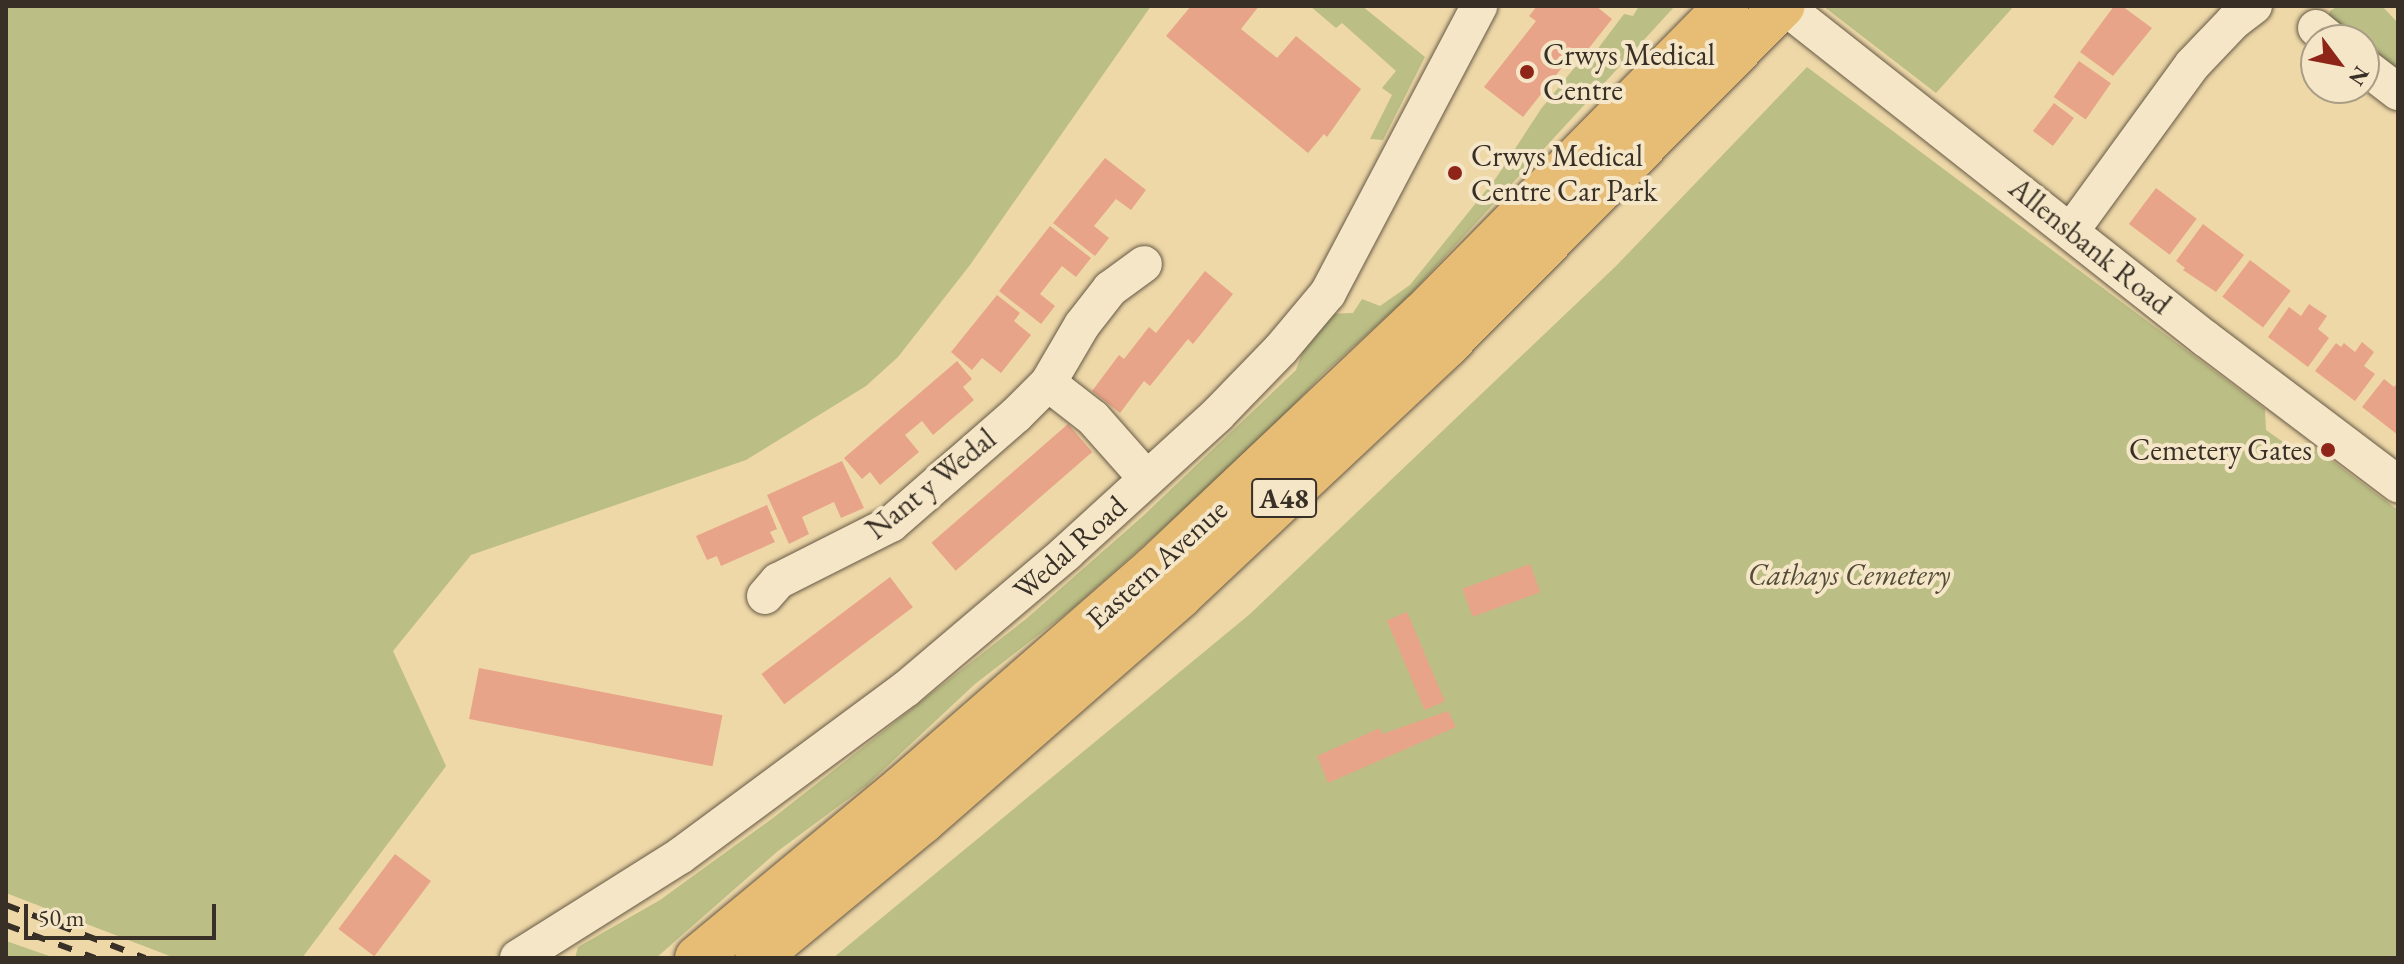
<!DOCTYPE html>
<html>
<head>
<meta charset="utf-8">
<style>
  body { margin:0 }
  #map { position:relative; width:2404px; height:964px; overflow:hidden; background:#eed8a8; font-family:"EB Garamond",serif }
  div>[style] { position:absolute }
  .green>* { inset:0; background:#bbbe85 }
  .building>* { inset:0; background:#e8a488; transform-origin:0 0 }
  .roads { filter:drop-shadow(0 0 2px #665946) drop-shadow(0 0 2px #665946) }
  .minor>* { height:36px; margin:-18px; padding:0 18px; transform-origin:18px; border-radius:18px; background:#f4e6c6 }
  .highway>* { height:44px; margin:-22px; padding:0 22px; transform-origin:22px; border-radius:22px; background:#e7bc74 }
  .rail>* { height:6px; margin-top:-3px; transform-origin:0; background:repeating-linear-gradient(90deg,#382f26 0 14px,transparent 0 28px) }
  .dots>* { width:22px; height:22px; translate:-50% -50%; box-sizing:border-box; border:4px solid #f4e6c6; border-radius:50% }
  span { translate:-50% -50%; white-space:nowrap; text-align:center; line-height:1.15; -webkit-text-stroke:8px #f4e6c6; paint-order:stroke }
  .shield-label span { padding:2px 6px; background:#f4e6c6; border:2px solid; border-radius:6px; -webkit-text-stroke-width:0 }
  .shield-label { font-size:28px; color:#382f26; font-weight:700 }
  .poi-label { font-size:30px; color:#382f26 }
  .left { translate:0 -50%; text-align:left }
  .right { translate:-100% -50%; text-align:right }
  .street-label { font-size:30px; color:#382f26 }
  .park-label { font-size:30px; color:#524c39; font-style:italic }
  .frame { position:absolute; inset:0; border:8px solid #382f26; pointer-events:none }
  .north { position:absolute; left:2300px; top:24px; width:80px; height:80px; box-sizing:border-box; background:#f4e6c6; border:2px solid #a99d86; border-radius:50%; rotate:122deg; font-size:22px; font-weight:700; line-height:32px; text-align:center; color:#382f26 }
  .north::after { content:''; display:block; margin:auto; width:28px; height:36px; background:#8f2418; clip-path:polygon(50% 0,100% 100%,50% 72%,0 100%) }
  .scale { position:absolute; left:24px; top:904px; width:192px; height:36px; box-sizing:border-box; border:4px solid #382f26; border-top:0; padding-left:10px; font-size:24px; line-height:28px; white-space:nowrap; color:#382f26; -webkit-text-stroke:6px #f4e6c6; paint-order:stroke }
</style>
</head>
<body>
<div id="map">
  <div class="green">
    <i style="clip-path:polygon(6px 6px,1151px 6px,970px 265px,898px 357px,866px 386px,746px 460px,471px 555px,393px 651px,446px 766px,302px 958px,175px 958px,6px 893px)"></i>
    <i style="clip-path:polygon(1310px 6px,1362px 6px,1425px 57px,1383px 140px,1370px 139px,1392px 95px,1382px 88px,1396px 71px,1342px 23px,1336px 28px)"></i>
    <i style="clip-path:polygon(1639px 6px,1675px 6px,1408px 297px,1323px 374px,1256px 445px,1153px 537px,1072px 609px,975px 684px,867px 785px,778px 851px,656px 958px,575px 958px,578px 947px,660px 900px,773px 818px,1026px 619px,1143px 516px,1296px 370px,1306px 342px,1326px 314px,1353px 313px,1362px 299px,1380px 306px,1410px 285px,1496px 178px,1541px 109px,1575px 67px,1587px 63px,1624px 14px,1633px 16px)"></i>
    <i style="clip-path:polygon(1823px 6px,2014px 6px,1936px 93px)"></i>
    <i style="clip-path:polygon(2338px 6px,2382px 6px,2398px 23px,2398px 82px,2364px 56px,2364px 40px,2343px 40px,2328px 21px,2330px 11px)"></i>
    <i style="clip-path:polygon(1807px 67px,2265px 409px,2266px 430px,2293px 449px,2310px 444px,2398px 510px,2398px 958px,833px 958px,1250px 614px,1616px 266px)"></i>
    <i style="clip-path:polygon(6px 941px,55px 958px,6px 958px)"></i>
  </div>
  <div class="building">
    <i style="clip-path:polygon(1191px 6px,1259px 6px,1241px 29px,1277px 58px,1296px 36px,1361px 89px,1327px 137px,1324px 134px,1308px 153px,1166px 36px)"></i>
    <i style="clip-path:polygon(1537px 6px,1596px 6px,1612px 19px,1582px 57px,1575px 51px,1523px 117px,1484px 87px,1536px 21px,1529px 16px)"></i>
    <i style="clip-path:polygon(2114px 6px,2122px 6px,2152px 28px,2113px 76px,2080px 52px)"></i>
    <i style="left:2079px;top:61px;width:39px;height:44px;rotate:35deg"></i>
    <i style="left:2054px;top:103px;width:25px;height:35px;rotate:37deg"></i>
    <i style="clip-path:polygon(1105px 158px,1146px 190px,1131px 210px,1116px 199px,1094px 226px,1109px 238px,1095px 256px,1053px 223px)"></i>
    <i style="left:2156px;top:188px;width:51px;height:45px;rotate:37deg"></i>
    <i style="clip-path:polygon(2203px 224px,2244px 255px,2216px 292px,2183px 270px,2185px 268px,2176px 261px)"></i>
    <i style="clip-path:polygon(1050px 226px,1091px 258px,1076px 277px,1062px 266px,1040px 294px,1055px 306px,1041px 324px,999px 291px)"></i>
    <i style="left:2250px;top:260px;width:51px;height:46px;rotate:37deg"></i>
    <i style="clip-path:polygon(1205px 271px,1233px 294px,1193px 344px,1188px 339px,1150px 386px,1144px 381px,1120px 413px,1092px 391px,1119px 355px,1124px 359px,1149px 327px,1156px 333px)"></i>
    <i style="clip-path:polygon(997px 295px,1020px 313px,1014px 321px,1031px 335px,1001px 373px,982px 358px,972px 370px,951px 352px)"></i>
    <i style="clip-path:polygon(2309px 304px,2327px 316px,2318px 329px,2329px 338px,2308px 367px,2268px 337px,2289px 307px,2301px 316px)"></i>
    <i style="clip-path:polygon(2362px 342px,2374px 352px,2364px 366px,2375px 374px,2355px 401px,2315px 371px,2336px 343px,2341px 347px,2344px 343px,2355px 352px)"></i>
    <i style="clip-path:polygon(957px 361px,972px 379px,963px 387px,974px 400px,933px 435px,922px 421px,905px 435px,919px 452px,880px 485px,870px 472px,862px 479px,844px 458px)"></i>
    <i style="clip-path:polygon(2384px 379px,2394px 387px,2398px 382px,2398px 435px,2362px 407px)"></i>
    <i style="left:1068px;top:424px;width:37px;height:181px;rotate:49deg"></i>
    <i style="clip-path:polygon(842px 461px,864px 508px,841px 518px,834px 502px,802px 517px,809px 534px,789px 544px,767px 495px)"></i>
    <i style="clip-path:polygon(767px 505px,777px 529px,770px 532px,775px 542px,721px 566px,717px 556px,707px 560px,696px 536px)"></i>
    <i style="left:1530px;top:564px;width:30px;height:72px;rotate:70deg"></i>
    <i style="left:890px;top:577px;width:38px;height:161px;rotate:53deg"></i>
    <i style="left:1407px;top:612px;width:97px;height:22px;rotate:67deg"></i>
    <i style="left:479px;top:668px;width:248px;height:52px;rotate:11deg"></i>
    <i style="clip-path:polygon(1448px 711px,1456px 727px,1328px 783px,1317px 756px,1380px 728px,1382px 734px)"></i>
    <i style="left:395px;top:854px;width:45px;height:94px;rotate:37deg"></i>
  </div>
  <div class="roads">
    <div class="minor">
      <i style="left:1784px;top:6px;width:538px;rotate:38.28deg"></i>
      <i style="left:2206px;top:339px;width:241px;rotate:37.1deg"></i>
      <i style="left:2316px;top:28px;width:19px;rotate:39deg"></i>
      <i style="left:2364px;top:66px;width:43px;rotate:37.4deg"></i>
      <i style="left:2071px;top:231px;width:205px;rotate:-53.9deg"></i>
      <i style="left:2192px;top:65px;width:61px;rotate:-46.3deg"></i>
      <i style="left:2234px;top:21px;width:25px;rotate:-37deg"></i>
      <i style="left:1048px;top:383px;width:57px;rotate:37.9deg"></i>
      <i style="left:1093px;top:418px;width:81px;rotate:48.5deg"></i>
      <i style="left:765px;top:596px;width:20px;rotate:-49deg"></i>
      <i style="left:778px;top:581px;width:127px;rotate:-26.8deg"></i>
      <i style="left:891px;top:524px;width:166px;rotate:-41.1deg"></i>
      <i style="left:1016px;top:415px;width:45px;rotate:-45deg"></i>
      <i style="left:1048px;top:383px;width:67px;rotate:-59.6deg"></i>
      <i style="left:1082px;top:325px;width:46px;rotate:-52.1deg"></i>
      <i style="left:1110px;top:289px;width:42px;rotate:-36.3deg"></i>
      <i style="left:518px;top:958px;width:191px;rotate:-32.2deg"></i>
      <i style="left:680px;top:856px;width:282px;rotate:-36.5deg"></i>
      <i style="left:907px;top:688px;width:209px;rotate:-40.3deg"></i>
      <i style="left:1066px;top:553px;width:205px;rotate:-42.4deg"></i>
      <i style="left:1217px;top:415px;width:92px;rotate:-45.9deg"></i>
      <i style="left:1281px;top:349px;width:73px;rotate:-50deg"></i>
      <i style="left:1328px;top:293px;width:324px;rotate:-62.2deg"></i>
    </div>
    <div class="highway">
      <i style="left:697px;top:958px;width:268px;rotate:-39.7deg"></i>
      <i style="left:903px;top:787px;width:333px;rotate:-41.1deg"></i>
      <i style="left:1154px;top:568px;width:369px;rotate:-43.4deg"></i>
      <i style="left:1422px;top:315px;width:434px;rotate:-45.4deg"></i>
      <i style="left:757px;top:958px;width:214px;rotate:-39.5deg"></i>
      <i style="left:922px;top:822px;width:343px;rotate:-41.2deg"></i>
      <i style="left:1180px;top:596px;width:366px;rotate:-43.2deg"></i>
      <i style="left:1447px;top:345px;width:477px;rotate:-45.3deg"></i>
    </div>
  </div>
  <div class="rail">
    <i style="left:6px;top:905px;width:149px;rotate:20.9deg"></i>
    <i style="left:6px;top:925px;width:95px;rotate:20.3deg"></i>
  </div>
  <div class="dots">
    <i style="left:1527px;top:72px;background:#8f2418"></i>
    <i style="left:1455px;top:173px;background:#8f2418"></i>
    <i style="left:2328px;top:450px;background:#8f2418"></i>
  </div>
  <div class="shield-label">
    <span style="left:1284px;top:498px">A48</span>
  </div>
  <div class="poi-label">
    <span class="left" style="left:1543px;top:72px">Crwys Medical<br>Centre</span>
    <span class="left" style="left:1471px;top:173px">Crwys Medical<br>Centre Car Park</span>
    <span class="right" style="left:2312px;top:450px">Cemetery Gates</span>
  </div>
  <div class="street-label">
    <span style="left:2090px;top:246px;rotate:39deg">Allensbank Road</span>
    <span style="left:931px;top:484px;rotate:-39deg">Nant y Wedal</span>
    <span style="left:1070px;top:548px;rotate:-42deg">Wedal Road</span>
    <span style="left:1157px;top:564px;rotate:-42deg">Eastern Avenue</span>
  </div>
  <div class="park-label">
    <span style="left:1849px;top:575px">Cathays Cemetery</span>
  </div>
  <div class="frame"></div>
  <div class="north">N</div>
  <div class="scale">50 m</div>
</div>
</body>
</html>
